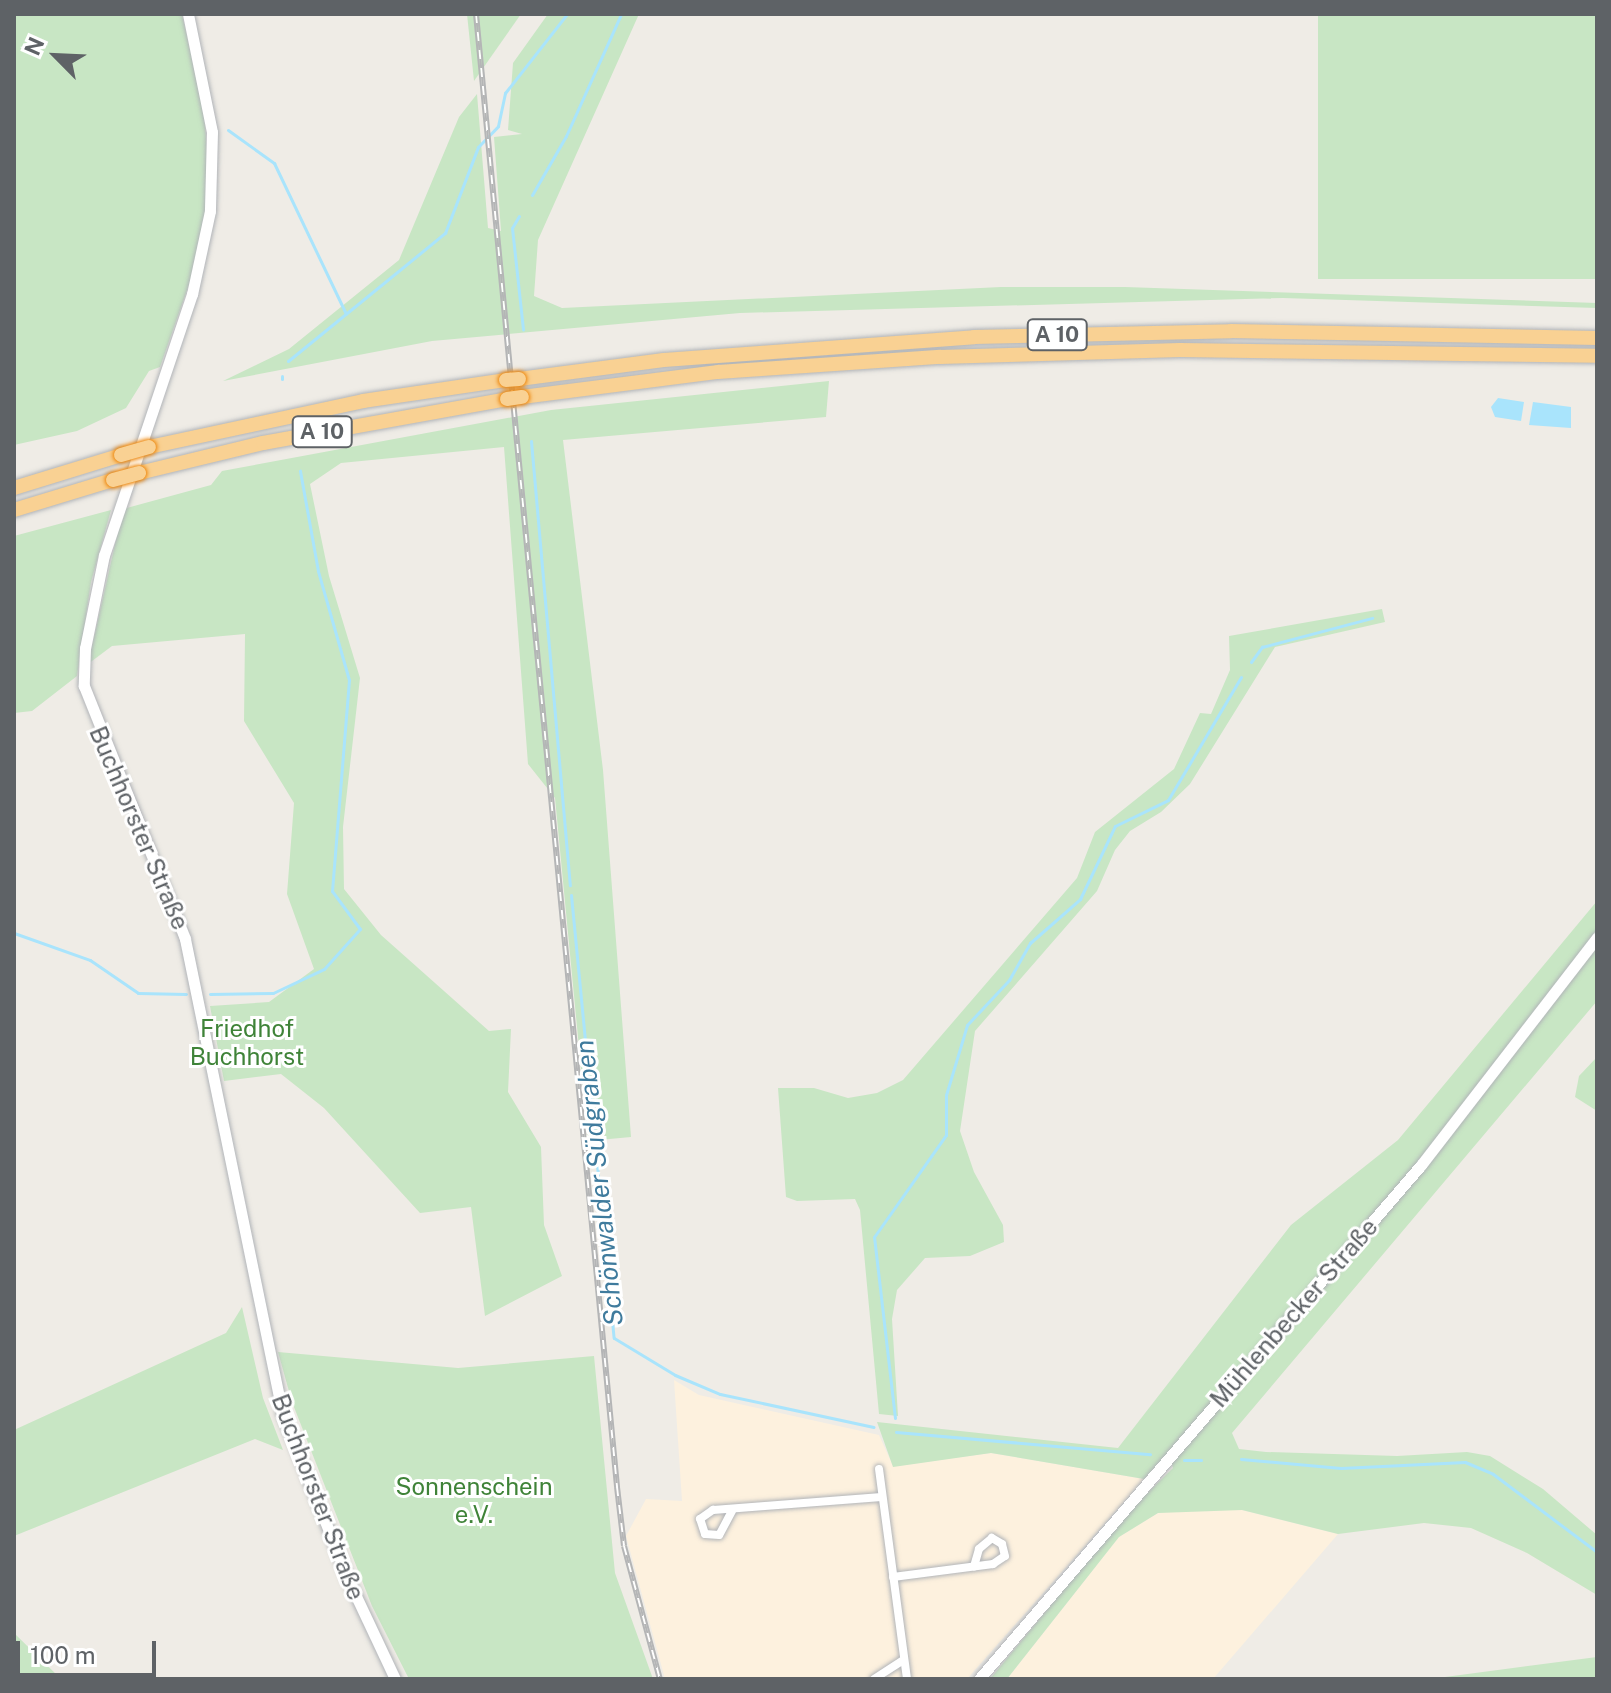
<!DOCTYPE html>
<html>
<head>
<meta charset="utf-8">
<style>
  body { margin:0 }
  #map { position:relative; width:1611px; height:1693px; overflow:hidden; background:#efece6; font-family:"Public Sans",sans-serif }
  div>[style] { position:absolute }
  .commercial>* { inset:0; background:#fdf1de }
  .green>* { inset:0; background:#c8e6c4; transform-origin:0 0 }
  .water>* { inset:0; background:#a9e4fc }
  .stream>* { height:3px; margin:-1.5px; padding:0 1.5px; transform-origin:1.5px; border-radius:1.5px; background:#a9e4fc }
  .roads { filter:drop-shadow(0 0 2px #b1b4b8) drop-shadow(0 0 2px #b1b4b8) }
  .minor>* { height:8px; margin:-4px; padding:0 4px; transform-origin:4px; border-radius:4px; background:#fff }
  .secondary>* { height:11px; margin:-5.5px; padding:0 5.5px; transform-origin:5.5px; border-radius:5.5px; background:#fff }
  .motorway>* { height:14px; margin:-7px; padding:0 7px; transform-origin:7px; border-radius:7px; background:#f9d193 }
  .rail>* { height:6px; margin-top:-3px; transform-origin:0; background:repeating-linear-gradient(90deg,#fff 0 9px,#b4b5b6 0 18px); box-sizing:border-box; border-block:2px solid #b4b5b6 }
  .bridges { filter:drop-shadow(0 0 2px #ed8508) drop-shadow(0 0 2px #ed8508) }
  .motorway-bridge>* { height:14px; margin:-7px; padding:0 7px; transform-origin:7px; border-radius:7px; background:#f9d193 }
  span { translate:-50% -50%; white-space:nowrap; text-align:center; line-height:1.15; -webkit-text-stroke:6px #fff; paint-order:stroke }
  .shield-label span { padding:2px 6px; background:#fff; border:2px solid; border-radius:6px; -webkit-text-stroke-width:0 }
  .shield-label { font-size:22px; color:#5e6266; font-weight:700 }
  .street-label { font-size:24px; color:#5e6266 }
  .park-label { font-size:24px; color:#3f8338 }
  .water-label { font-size:26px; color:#3f7b9d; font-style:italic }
  .frame { position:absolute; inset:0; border:16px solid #5e6266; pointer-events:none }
  .north { position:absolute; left:16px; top:16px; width:80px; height:80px; -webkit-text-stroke:6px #fff; paint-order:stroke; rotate:294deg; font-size:22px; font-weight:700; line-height:32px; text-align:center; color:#5e6266 }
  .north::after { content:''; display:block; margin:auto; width:28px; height:36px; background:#5e6266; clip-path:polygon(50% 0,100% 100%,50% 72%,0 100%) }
  .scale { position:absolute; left:16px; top:1641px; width:140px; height:36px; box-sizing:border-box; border:4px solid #5e6266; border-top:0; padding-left:10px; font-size:24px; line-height:28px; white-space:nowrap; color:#5e6266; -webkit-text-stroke:6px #fff; paint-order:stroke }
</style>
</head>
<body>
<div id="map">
  <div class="commercial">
    <i style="clip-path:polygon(674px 1380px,699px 1395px,879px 1435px,893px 1466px,991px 1453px,1144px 1479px,967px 1679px,665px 1679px,626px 1536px,646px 1499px,682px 1501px)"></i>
    <i style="clip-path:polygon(1190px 1509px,1242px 1510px,1338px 1534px,1213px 1679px,1007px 1679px,1119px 1537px,1158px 1513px)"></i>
  </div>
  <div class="green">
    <i style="clip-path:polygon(14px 14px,182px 14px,204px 114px,208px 162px,205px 211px,193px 273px,160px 367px,149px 371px,126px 408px,77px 431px,14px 445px)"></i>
    <i style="clip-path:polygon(467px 14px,521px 14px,474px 81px)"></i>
    <i style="clip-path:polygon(548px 14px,639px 14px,538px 240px,534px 296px,562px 308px,1001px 287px,1125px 287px,1597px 303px,1597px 308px,1283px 298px,740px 313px,432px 341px,223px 381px,289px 349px,399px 260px,459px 117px,477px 94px,488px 228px,501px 231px,494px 137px,522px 134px,508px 130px,513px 63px)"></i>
    <i style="left:1318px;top:14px;width:279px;height:265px"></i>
    <i style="clip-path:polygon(829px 381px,826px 417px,563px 440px,603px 770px,631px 1137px,588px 1141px,555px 798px,528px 764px,504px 447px,341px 463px,310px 484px,329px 576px,360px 678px,343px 827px,344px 889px,381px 935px,489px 1031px,511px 1029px,508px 1092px,541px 1147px,544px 1225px,562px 1276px,485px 1316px,471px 1207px,420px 1213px,324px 1108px,281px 1074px,224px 1081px,210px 1006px,269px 1002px,314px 969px,287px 894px,294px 803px,244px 721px,245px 634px,112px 646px,88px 664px,123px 509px,211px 485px,222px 471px,551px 410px)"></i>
    <i style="clip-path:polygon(111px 510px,91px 582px,77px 676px,32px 711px,14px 713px,14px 536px)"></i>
    <i style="clip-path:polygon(1382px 609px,1385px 622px,1275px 647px,1190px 784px,1161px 812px,1130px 831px,1115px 850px,1097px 891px,975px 1031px,960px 1131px,974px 1172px,1003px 1225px,1004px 1242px,970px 1256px,925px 1258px,897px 1290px,892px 1319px,898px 1416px,879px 1414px,860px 1210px,855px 1199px,797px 1201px,786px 1197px,778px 1088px,814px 1088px,848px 1098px,877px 1093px,903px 1080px,1077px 878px,1095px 832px,1174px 769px,1200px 713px,1211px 714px,1230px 670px,1229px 636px)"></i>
    <i style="clip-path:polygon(1597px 901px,1597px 1001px,1232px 1433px,1239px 1449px,1266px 1452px,1397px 1456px,1467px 1452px,1490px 1456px,1543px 1489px,1597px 1535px,1597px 1595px,1527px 1553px,1471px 1528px,1424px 1523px,1338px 1534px,1242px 1510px,1158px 1513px,1119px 1537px,1007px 1679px,990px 1679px,1126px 1514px,1173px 1468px,1169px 1452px,1144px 1479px,991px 1453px,893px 1467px,877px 1422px,1118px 1448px,1291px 1225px,1398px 1140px)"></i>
    <i style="clip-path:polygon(1597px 1057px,1597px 1111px,1575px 1097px,1579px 1076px)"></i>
    <i style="clip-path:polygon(242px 1307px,263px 1398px,283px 1450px,255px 1439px,14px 1536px,14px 1430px,226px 1333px)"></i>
    <i style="clip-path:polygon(278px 1352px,458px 1368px,594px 1356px,615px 1573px,653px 1679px,409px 1679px,372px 1606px,292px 1402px)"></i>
    <i style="clip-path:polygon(14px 1633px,61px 1679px,14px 1679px)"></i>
    <i style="clip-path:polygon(1597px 1657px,1597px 1678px,1430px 1679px)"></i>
  </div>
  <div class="water">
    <i style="clip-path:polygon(1498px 398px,1524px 402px,1521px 421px,1495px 417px,1491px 407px)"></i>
    <i style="clip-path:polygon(1533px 402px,1571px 407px,1571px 428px,1529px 425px)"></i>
  </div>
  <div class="stream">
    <i style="left:228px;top:130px;width:57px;rotate:35.7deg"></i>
    <i style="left:274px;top:163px;width:167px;rotate:64.5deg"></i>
    <i style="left:532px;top:195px;width:68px;rotate:-60deg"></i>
    <i style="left:566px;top:136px;width:134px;rotate:-65.7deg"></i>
    <i style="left:519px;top:216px;width:14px;rotate:120deg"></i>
    <i style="left:512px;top:228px;width:102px;rotate:83.8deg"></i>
    <i style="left:288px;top:361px;width:203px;rotate:-39.2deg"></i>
    <i style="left:445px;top:233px;width:92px;rotate:-69deg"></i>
    <i style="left:478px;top:147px;width:29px;rotate:-46deg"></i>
    <i style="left:498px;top:126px;width:34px;rotate:-78deg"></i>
    <i style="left:505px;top:93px;width:100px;rotate:-51.9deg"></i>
    <i style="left:282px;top:376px;width:3px;rotate:90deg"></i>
    <i style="left:531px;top:441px;width:446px;rotate:85deg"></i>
    <i style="left:1251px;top:662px;width:19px;rotate:-54deg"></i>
    <i style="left:1262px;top:647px;width:114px;rotate:-14.8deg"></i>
    <i style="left:571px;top:895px;width:445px;rotate:84.5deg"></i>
    <i style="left:614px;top:1338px;width:71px;rotate:31.2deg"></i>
    <i style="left:675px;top:1375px;width:49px;rotate:22.9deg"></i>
    <i style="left:720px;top:1394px;width:157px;rotate:12.1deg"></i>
    <i style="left:14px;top:933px;width:81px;rotate:19.6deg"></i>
    <i style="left:90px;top:960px;width:58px;rotate:34.5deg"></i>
    <i style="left:138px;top:993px;width:48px;rotate:1.2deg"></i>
    <i style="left:210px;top:994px;width:63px;rotate:-0.9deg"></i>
    <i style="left:273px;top:993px;width:56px;rotate:-25.2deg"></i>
    <i style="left:324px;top:969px;width:54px;rotate:-48deg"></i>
    <i style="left:360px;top:929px;width:47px;rotate:-126.4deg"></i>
    <i style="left:332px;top:891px;width:212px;rotate:-85.4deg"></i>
    <i style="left:349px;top:680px;width:113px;rotate:-105.9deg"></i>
    <i style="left:318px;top:571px;width:102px;rotate:-100.2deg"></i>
    <i style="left:895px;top:1418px;width:182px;rotate:-96.6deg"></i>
    <i style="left:874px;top:1237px;width:125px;rotate:-54.8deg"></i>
    <i style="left:946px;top:1135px;width:40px;rotate:-90deg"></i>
    <i style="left:946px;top:1095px;width:73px;rotate:-73.3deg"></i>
    <i style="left:967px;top:1025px;width:62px;rotate:-47deg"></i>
    <i style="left:1009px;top:980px;width:43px;rotate:-60.4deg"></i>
    <i style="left:1030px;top:943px;width:67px;rotate:-41.3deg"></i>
    <i style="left:1080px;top:899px;width:81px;rotate:-64.4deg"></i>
    <i style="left:1115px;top:826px;width:59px;rotate:-26.1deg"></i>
    <i style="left:1168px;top:800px;width:143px;rotate:-59.3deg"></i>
    <i style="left:896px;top:1432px;width:255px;rotate:5deg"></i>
    <i style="left:1241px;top:1459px;width:100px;rotate:5.1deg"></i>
    <i style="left:1341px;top:1468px;width:124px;rotate:-2.8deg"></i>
    <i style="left:1465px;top:1462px;width:30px;rotate:23deg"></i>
    <i style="left:1493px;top:1474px;width:130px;rotate:36.9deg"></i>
    <i style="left:1184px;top:1460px;width:17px"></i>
  </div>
  <div class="roads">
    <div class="minor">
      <i style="left:879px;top:1469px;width:212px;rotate:82.4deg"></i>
      <i style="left:732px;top:1511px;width:27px;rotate:118deg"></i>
      <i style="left:719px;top:1535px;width:14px;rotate:-176deg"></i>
      <i style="left:705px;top:1534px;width:16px;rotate:-108deg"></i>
      <i style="left:700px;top:1519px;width:16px;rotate:-35deg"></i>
      <i style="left:713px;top:1510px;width:169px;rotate:-4.4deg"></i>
      <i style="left:893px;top:1577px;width:101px;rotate:-7.4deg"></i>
      <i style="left:993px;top:1564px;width:14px;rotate:-34deg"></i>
      <i style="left:1005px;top:1556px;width:12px;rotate:-104deg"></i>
      <i style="left:1002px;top:1544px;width:12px;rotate:-149deg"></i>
      <i style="left:992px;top:1538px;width:17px;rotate:140deg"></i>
      <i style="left:979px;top:1549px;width:18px;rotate:106deg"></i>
      <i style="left:874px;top:1679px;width:33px;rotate:-33deg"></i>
    </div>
    <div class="secondary">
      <i style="left:188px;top:14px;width:120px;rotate:78.5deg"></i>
      <i style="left:212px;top:132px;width:79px;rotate:91.5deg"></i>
      <i style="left:210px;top:211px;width:85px;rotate:102.2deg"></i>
      <i style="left:192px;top:294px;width:275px;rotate:108.6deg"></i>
      <i style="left:104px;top:555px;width:95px;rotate:101.5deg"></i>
      <i style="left:85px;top:648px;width:38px;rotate:92deg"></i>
      <i style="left:84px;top:686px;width:272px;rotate:68.2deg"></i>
      <i style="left:185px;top:939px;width:484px;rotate:78.4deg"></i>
      <i style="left:282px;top:1413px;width:179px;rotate:68.3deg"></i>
      <i style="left:348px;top:1579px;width:110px;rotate:64.8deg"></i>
      <i style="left:979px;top:1679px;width:678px;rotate:-49.31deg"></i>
      <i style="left:1421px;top:1165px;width:288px;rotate:-52.3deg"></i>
    </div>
    <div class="motorway">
      <i style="left:519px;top:379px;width:146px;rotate:-7.5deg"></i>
      <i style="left:664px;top:360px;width:311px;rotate:-4.2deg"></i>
      <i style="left:974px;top:337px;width:257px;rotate:-1.3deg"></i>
      <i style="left:1231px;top:331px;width:366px;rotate:1.1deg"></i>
      <i style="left:522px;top:397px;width:198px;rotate:-7.3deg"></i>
      <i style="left:718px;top:372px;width:223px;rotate:-3.9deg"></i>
      <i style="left:940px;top:357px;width:240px;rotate:-1.7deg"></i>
      <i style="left:1180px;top:350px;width:417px;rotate:0.8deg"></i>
      <i style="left:149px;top:447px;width:219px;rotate:-12.1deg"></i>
      <i style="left:363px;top:401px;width:145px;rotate:-8.4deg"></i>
      <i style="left:139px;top:473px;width:128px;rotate:-13.6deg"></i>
      <i style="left:263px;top:443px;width:248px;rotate:-10.2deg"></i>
      <i style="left:14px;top:488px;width:112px;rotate:-17.1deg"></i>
      <i style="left:14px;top:510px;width:103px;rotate:-16.9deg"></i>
    </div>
  </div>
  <div class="rail">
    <i style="left:476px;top:14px;width:1480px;rotate:84.53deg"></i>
    <i style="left:617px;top:1487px;width:59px;rotate:83.2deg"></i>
    <i style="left:624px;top:1546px;width:138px;rotate:74.9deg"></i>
  </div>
  <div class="bridges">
    <div class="motorway-bridge">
      <i style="left:506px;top:380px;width:13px;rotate:-4deg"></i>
      <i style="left:507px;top:399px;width:15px;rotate:-8deg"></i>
      <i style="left:121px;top:455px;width:29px;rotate:-16deg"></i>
      <i style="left:113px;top:480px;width:27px;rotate:-15deg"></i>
    </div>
  </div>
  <div class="shield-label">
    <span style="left:1057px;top:335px">A 10</span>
    <span style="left:322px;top:432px">A 10</span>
  </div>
  <div class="street-label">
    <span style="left:139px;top:828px;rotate:67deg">Buchhorster Straße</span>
    <span style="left:1294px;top:1313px;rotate:-49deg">Mühlenbecker Straße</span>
    <span style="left:318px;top:1497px;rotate:69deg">Buchhorster Straße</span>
  </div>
  <div class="park-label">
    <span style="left:247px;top:1043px">Friedhof<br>Buchhorst</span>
    <span style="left:474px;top:1501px">Sonnenschein<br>e.V.</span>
  </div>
  <div class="water-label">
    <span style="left:599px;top:1183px;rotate:-96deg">Schönwalder Südgraben</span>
  </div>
  <div class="frame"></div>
  <div class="north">N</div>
  <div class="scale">100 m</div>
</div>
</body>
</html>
